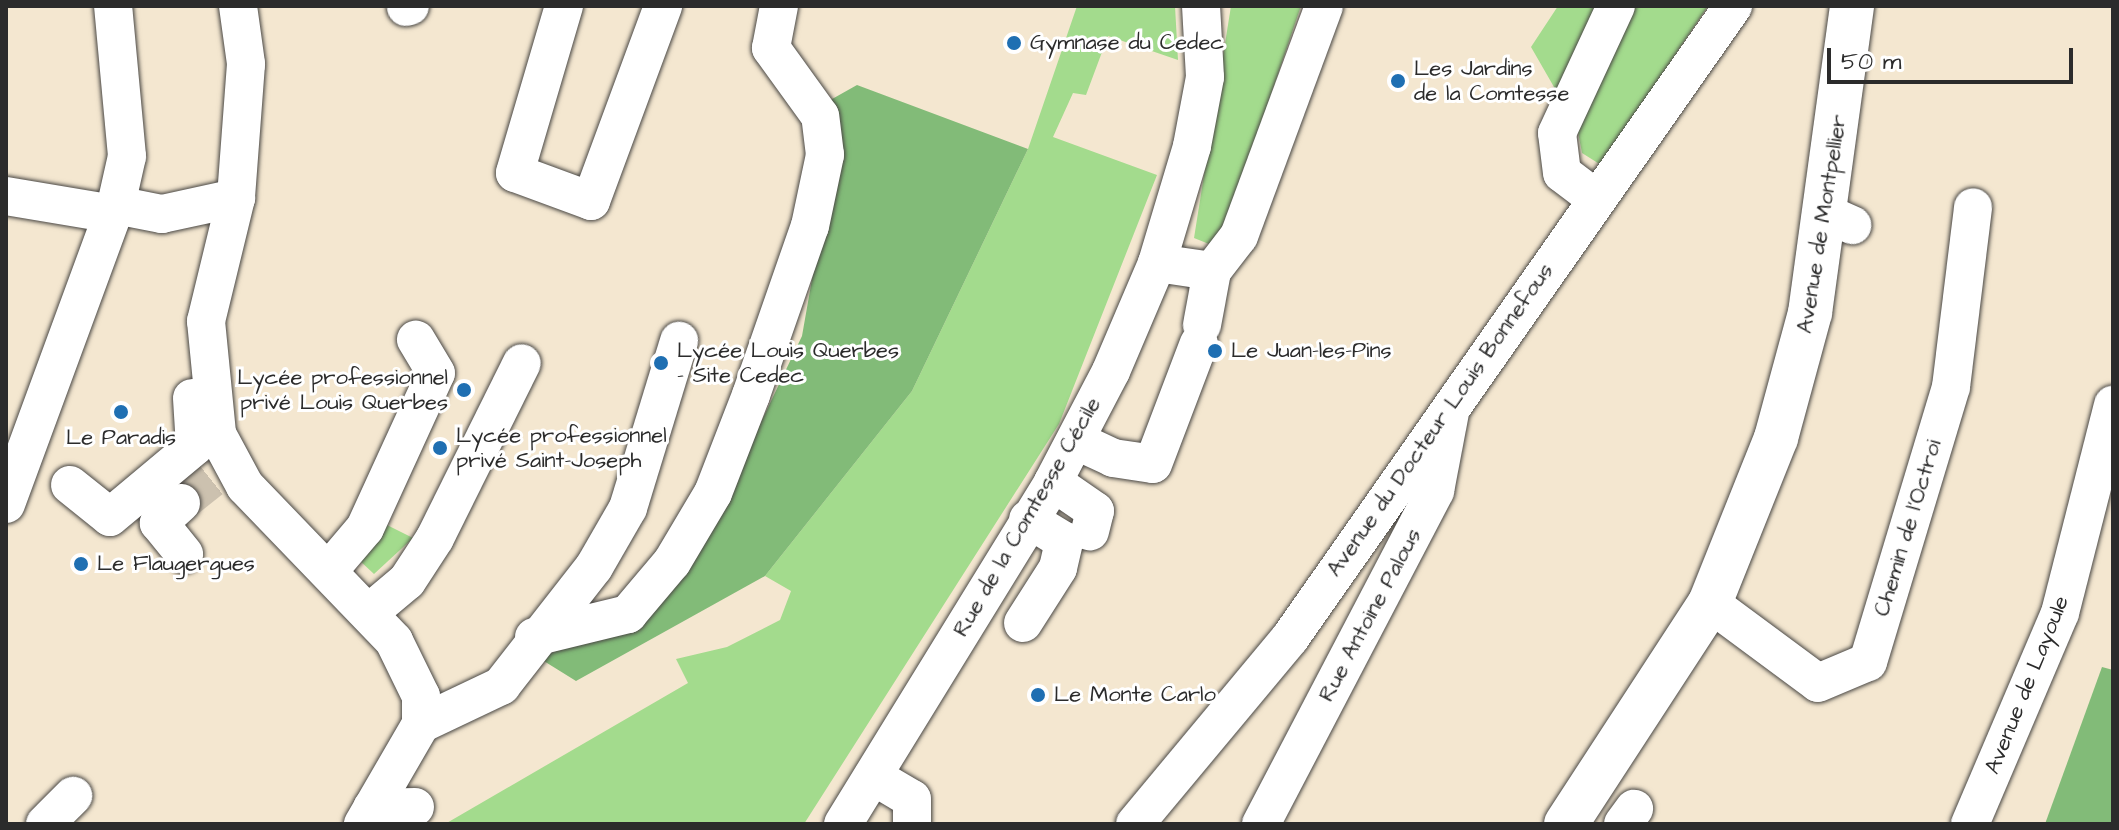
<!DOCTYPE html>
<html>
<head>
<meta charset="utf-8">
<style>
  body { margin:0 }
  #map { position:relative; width:2119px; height:830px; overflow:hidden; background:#f4e7d0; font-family:"Architects Daughter",sans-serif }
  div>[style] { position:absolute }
  .green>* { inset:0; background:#a3db8d }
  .forest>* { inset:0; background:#82bb78 }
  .minor-tunnel>* { height:38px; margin-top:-19px; transform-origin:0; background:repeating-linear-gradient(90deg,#ccc1af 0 38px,transparent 0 57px) }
  .roads { filter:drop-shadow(0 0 2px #494744) drop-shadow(0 0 2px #494744) }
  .minor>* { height:38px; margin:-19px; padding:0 19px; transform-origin:19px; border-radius:19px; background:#fff }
  .major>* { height:44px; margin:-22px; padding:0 22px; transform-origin:22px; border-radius:22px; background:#fff }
  .dots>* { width:22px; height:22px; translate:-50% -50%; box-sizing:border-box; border:4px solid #fff; border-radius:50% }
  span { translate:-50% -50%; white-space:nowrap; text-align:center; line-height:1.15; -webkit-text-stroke:6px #fff; paint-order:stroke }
  .poi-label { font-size:22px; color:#2b2b2b }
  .left { translate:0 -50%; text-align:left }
  .right { translate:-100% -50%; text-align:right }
  .street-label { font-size:22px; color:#2b2b2b }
  .frame { position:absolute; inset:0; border:8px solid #2b2b2b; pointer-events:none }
  .scale { position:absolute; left:1827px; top:48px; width:246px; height:36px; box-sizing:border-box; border:4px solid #2b2b2b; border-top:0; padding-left:10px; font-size:24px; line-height:28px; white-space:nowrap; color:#2b2b2b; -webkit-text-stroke:6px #fff; paint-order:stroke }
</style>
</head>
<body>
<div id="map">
  <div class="green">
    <i style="clip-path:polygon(1077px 6px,1175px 6px,1178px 60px,1108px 36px,1086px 95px,1073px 93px,1053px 137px,1157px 175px,1059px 424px,804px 824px,445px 824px,688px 683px,676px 659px,727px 647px,780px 620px,791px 591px,765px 576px,912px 391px,1028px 149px)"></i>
    <i style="clip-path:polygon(1231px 6px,1301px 6px,1219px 248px,1194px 238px)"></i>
    <i style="clip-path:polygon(1558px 6px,1708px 6px,1601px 165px,1582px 153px,1577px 127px,1531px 47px)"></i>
    <i style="clip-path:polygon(387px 525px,413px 538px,374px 574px,359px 560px)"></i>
  </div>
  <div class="forest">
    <i style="clip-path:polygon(857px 85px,1028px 149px,912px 391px,765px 576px,576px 681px,539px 658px,641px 616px,703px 544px,802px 336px,833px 160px,825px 103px)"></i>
    <i style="clip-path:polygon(2102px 667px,2113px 670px,2113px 824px,2045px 824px)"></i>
  </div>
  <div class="minor-tunnel">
    <i style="left:181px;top:503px;width:43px;rotate:-38.5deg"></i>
  </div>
  <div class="roads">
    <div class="minor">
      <i style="left:238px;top:6px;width:59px;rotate:82.1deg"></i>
      <i style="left:246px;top:64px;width:134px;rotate:94.3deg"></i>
      <i style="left:236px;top:198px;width:127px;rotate:103.7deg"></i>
      <i style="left:206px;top:321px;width:114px;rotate:84.4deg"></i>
      <i style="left:217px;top:434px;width:59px;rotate:61.7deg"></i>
      <i style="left:245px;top:486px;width:215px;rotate:46.1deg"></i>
      <i style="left:394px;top:641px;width:61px;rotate:63.9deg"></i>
      <i style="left:421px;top:696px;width:28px;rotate:90deg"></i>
      <i style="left:421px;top:724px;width:116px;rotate:120.1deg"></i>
      <i style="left:564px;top:6px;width:174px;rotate:106.4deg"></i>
      <i style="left:515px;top:173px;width:81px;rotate:20.2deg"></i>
      <i style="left:591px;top:201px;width:208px;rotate:-69.7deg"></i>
      <i style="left:406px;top:7px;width:4px;rotate:-14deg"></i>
      <i style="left:6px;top:196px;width:109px;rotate:9.5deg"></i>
      <i style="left:1595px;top:198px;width:41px;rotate:-142.9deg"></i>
      <i style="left:1562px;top:173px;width:40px;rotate:-97.1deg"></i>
      <i style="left:1557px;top:133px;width:140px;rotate:-65.1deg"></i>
      <i style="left:116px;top:205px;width:47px;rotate:11.1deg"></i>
      <i style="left:162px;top:214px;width:76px;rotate:-12.2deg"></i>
      <i style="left:1825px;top:213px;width:30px;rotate:24deg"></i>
      <i style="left:1157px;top:263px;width:56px;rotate:8.3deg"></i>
      <i style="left:1212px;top:271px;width:44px;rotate:-52.4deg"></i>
      <i style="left:1239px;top:236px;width:245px;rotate:-69.7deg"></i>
      <i style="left:1202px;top:325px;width:55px;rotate:-79.5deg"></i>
      <i style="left:1077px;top:441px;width:40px;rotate:25deg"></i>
      <i style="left:1113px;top:458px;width:40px;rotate:8.5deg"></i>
      <i style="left:1153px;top:464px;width:129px;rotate:-69.2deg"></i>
      <i style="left:1053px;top:482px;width:51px;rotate:34.6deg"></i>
      <i style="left:1095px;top:511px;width:21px;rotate:104deg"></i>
      <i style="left:70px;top:485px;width:51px;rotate:38.7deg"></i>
      <i style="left:110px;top:517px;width:111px;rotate:-39.9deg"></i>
      <i style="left:195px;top:446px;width:48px;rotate:-93.6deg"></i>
      <i style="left:181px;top:503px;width:30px;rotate:138deg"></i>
      <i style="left:159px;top:523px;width:40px;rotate:51deg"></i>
      <i style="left:6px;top:504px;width:319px;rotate:-69.8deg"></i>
      <i style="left:116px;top:205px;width:50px;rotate:-77.3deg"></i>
      <i style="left:127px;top:156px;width:151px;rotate:-95.3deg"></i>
      <i style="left:331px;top:568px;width:52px;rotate:-49.6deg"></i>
      <i style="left:365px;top:528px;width:170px;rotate:-65.4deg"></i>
      <i style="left:436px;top:373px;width:39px;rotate:-121deg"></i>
      <i style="left:1710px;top:603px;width:134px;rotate:36.5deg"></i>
      <i style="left:1818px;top:683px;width:54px;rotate:-22.8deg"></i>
      <i style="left:1868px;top:662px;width:287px;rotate:-73.2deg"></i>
      <i style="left:1951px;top:387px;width:181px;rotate:-83deg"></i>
      <i style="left:370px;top:612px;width:48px;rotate:-40deg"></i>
      <i style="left:407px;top:581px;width:51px;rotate:-56.9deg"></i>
      <i style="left:435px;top:538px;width:195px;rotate:-63.6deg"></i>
      <i style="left:1023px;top:623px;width:65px;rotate:-57.5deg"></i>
      <i style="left:1058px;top:568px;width:28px;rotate:-77deg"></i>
      <i style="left:1064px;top:541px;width:42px;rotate:-148.6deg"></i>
      <i style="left:534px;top:637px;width:97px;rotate:-13.7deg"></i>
      <i style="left:628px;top:614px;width:68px;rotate:-49.8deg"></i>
      <i style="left:672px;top:562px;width:80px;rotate:-59.3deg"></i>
      <i style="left:713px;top:493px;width:105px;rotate:-68.8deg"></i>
      <i style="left:751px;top:395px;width:179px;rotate:-70.8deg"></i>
      <i style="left:810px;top:226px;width:73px;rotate:-78.1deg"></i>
      <i style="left:825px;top:155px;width:39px;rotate:-97deg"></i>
      <i style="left:820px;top:116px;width:84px;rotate:-125.8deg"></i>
      <i style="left:771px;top:48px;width:43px;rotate:-79.2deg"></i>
      <i style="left:421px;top:724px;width:89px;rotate:-25.4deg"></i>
      <i style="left:501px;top:686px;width:151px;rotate:-52deg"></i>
      <i style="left:594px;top:567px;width:68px;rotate:-60deg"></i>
      <i style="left:628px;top:508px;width:175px;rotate:-73deg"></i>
      <i style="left:873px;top:776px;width:45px;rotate:30.5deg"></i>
      <i style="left:912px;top:799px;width:25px;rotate:90deg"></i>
      <i style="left:372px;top:808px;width:43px;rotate:-1.3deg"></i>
      <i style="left:45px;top:824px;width:40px;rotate:-45deg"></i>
      <i style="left:843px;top:824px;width:401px;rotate:-58.4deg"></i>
      <i style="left:1053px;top:482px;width:125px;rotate:-62.4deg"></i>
      <i style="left:1111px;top:371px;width:117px;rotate:-66.9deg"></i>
      <i style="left:1157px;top:263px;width:122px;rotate:-73.3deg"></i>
      <i style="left:1192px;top:146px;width:70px;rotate:-79.3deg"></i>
      <i style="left:1205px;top:77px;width:71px;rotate:-93.2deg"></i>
      <i style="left:1135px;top:824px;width:242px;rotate:-50.2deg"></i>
      <i style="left:1290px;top:638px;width:772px;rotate:-54.97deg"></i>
      <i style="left:1261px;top:824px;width:376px;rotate:-62.4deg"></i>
      <i style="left:1435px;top:491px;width:80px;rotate:-79.2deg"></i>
      <i style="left:1623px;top:824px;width:19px;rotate:-54deg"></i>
      <i style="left:1970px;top:824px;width:229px;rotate:-66.9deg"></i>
      <i style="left:2060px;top:613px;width:215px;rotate:-75.7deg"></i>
    </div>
    <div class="major">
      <i style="left:1566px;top:824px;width:264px;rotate:-56.9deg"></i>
      <i style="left:1710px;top:603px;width:178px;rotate:-68.2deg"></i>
      <i style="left:1776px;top:438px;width:130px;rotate:-74.8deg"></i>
      <i style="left:1810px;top:313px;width:310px;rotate:-82.2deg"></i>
    </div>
  </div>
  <div class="dots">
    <i style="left:1014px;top:43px;background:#1f6fb2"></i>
    <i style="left:1398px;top:81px;background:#1f6fb2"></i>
    <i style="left:1215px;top:351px;background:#1f6fb2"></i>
    <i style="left:661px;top:363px;background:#1f6fb2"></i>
    <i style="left:464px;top:390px;background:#1f6fb2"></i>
    <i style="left:121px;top:412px;background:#1f6fb2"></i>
    <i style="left:440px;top:448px;background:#1f6fb2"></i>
    <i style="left:81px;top:564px;background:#1f6fb2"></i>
    <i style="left:1038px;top:695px;background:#1f6fb2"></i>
  </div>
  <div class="poi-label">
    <span class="left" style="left:1030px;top:43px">Gymnase du Cedec</span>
    <span class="left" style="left:1414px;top:81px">Les Jardins<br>de la Comtesse</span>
    <span class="left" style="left:677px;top:363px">Lycée Louis Querbes<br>- Site Cedec</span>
    <span class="left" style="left:1231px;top:351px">Le Juan-les-Pins</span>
    <span class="right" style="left:448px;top:390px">Lycée professionnel<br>privé Louis Querbes</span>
    <span class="left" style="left:456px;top:448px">Lycée professionnel<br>privé Saint-Joseph</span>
    <span style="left:121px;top:438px">Le Paradis</span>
    <span class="left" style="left:97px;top:564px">Le Flaugergues</span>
    <span class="left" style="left:1054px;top:695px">Le Monte Carlo</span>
  </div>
  <div class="street-label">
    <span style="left:1822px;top:224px;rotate:-81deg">Avenue de Montpellier</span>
    <span style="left:1440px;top:420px;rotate:-55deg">Avenue du Docteur Louis Bonnefous</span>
    <span style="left:1027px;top:517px;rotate:-60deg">Rue de la Comtesse Cécile</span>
    <span style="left:1908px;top:528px;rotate:-73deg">Chemin de l'Octroi</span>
    <span style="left:1370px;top:615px;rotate:-62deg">Rue Antoine Palous</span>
    <span style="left:2027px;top:685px;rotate:-68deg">Avenue de Layoule</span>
  </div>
  <div class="frame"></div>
  <div class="scale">50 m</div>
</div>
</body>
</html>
